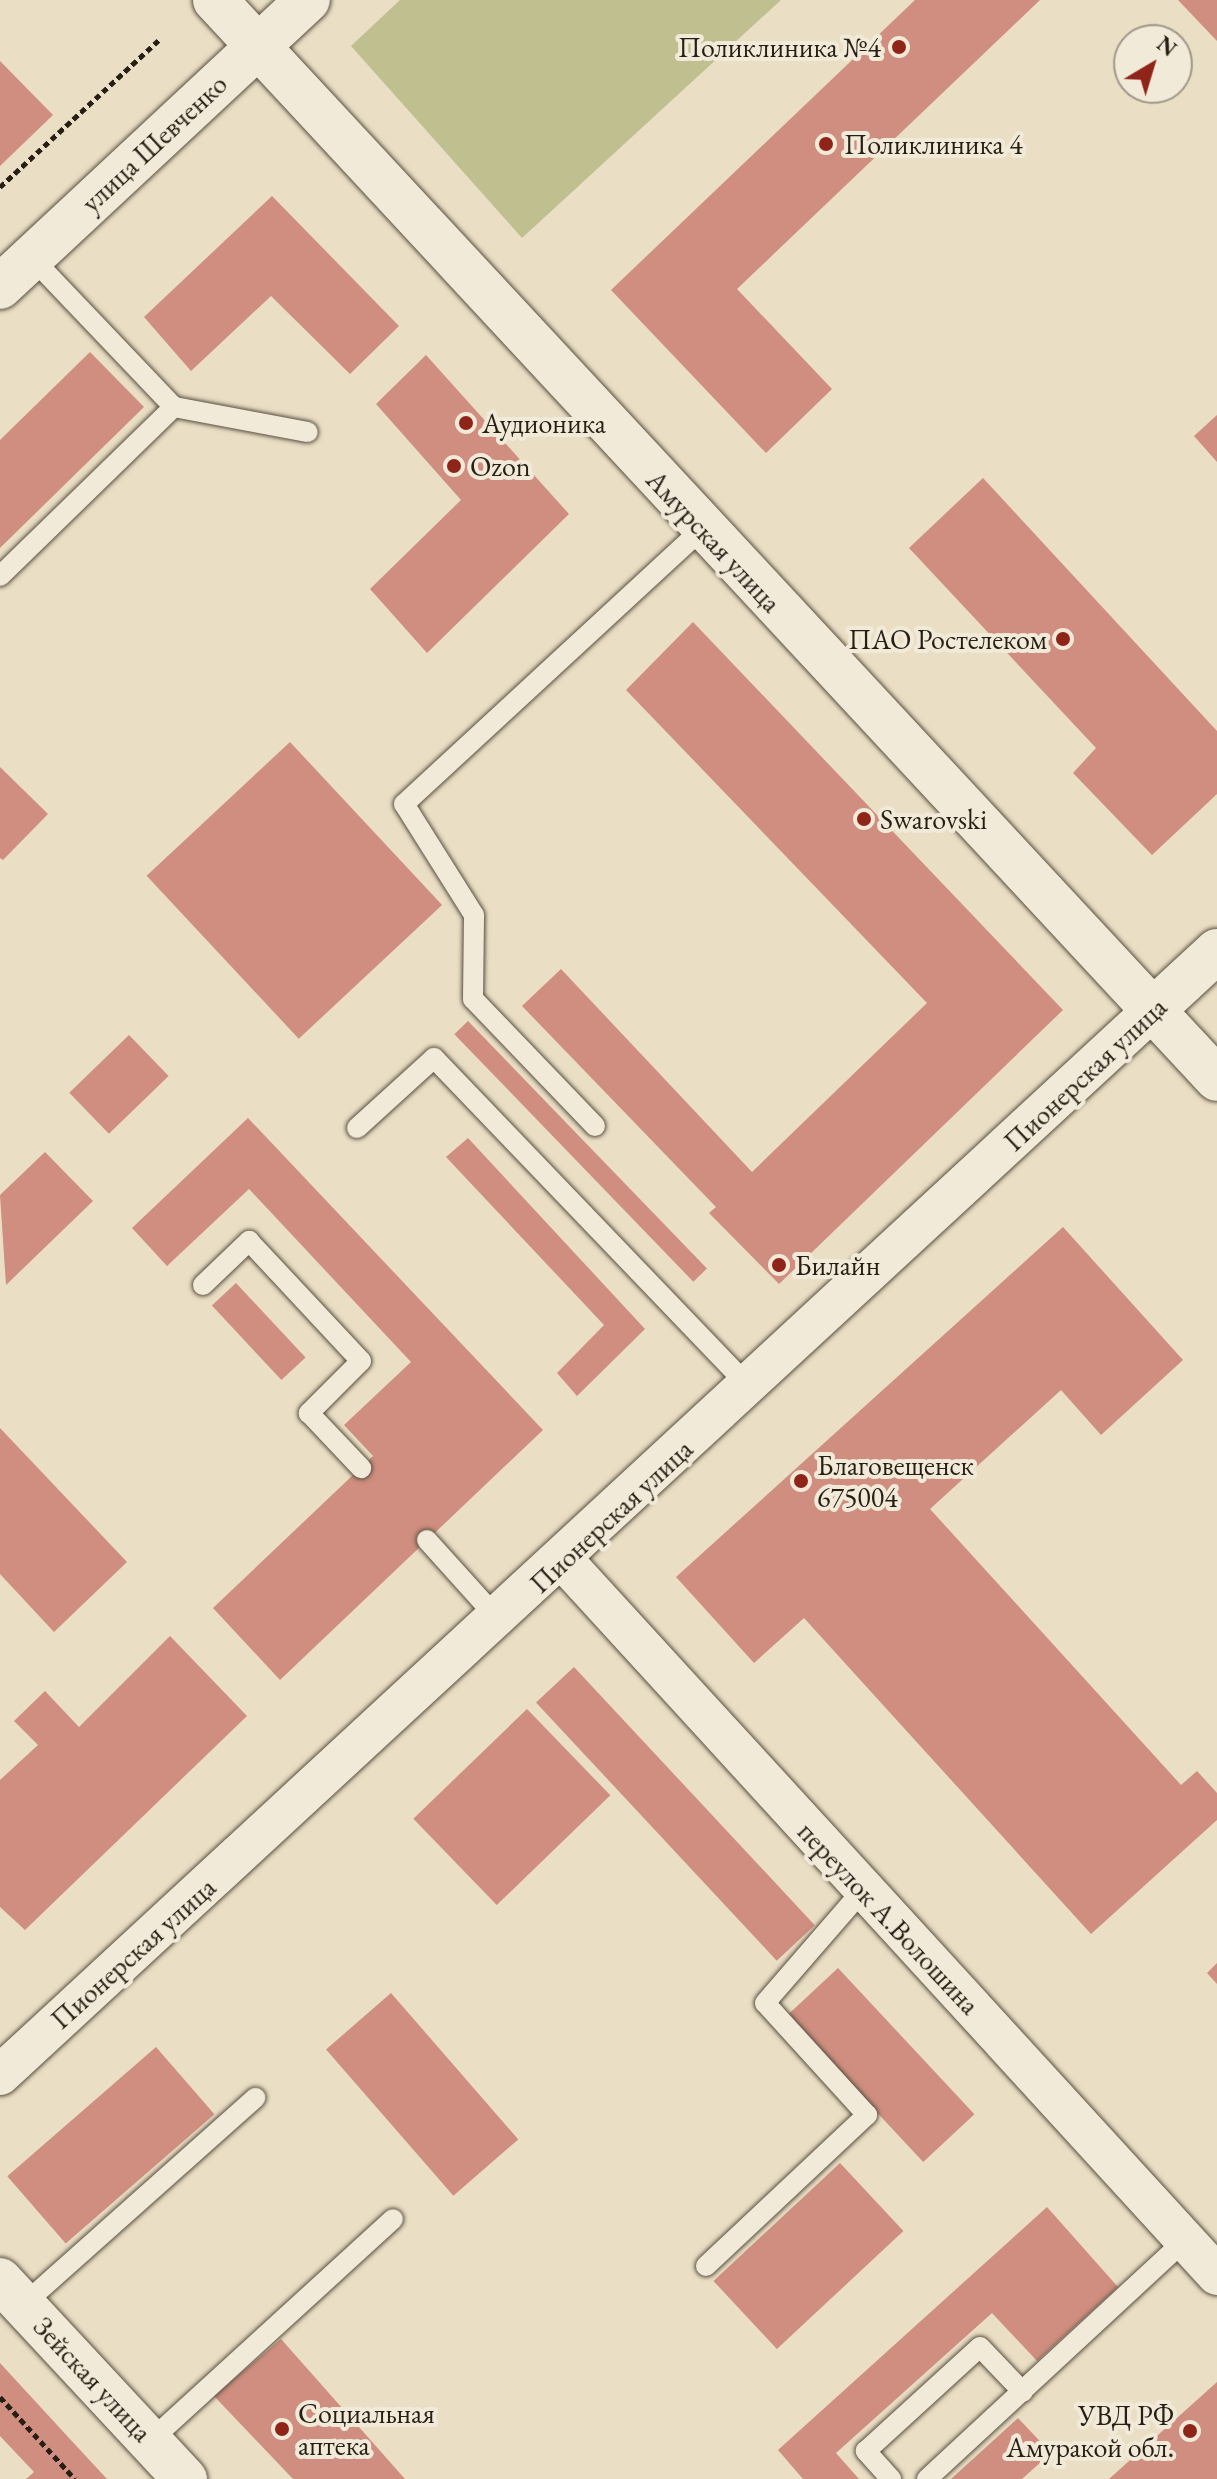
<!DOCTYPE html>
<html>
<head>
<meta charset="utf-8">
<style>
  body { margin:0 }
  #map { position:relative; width:1217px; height:2479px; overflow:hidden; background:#eadec4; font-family:"EB Garamond",serif }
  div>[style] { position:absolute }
  .green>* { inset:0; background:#bfbf8f }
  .building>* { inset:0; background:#cf8e7f; transform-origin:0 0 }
  .path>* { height:5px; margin-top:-2.5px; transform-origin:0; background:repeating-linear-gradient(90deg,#271f14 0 6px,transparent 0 10px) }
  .roads { filter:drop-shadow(0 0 2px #584f40) drop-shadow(0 0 2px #584f40) }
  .lane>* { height:20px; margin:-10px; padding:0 10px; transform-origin:10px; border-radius:10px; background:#f1ead9 }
  .street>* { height:40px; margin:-20px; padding:0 20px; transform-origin:20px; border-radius:20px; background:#f1ead9 }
  .secondary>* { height:44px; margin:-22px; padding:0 22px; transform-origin:22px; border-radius:22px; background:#f1ead9 }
  .dots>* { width:22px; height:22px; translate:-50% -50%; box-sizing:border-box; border:4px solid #f1ead9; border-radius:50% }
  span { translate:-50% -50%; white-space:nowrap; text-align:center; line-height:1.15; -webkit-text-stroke:8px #f1ead9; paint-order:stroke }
  .poi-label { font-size:28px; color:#271f14 }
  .right { translate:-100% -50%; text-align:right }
  .left { translate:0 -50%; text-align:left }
  .street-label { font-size:28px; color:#271f14 }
  .north { position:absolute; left:1113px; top:24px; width:80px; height:80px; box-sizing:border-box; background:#f1ead9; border:2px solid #a0998a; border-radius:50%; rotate:38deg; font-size:22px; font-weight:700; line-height:32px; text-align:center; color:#271f14 }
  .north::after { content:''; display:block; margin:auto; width:28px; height:36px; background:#8f2418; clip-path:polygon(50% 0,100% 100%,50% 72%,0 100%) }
</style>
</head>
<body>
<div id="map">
  <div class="green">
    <i style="clip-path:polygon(400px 0,781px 0,522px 238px,351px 46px)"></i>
  </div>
  <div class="building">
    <i style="clip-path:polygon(915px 0,1040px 0,737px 289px,832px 389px,766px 453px,611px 290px)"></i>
    <i style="clip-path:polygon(1178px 0,1217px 0,1217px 41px)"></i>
    <i style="clip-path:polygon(0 61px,53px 115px,0 166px)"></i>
    <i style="clip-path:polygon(272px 196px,399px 326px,350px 374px,271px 296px,191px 371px,144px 317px)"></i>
    <i style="clip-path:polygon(90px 352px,144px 407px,0 548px,0 440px)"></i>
    <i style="clip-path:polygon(426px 355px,569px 514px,427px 653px,370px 589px,461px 500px,376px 404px)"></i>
    <i style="clip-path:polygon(1217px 415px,1217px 462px,1194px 436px)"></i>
    <i style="clip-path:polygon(983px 478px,1217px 731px,1217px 794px,1152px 855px,1073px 773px,1096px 748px,909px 548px)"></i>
    <i style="clip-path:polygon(693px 622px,1063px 1010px,779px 1284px,709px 1213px,716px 1207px,522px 1006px,561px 969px,752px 1172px,927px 1003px,626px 690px)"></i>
    <i style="left:290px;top:742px;width:223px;height:196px;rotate:47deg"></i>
    <i style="clip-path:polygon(0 767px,48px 814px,3px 860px,0 858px)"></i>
    <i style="left:468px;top:1021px;width:344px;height:19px;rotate:46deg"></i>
    <i style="left:129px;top:1035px;width:57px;height:83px;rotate:46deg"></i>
    <i style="clip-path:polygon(248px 1118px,543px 1430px,280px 1680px,213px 1608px,373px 1456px,344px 1425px,411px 1362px,249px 1189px,167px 1266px,132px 1228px)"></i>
    <i style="clip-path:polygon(468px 1138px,645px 1329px,577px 1396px,557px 1373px,604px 1325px,446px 1157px)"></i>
    <i style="clip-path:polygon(45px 1152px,93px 1201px,6px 1285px,0 1195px)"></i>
    <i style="clip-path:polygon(1063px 1227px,1183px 1360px,1101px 1435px,1061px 1390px,930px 1509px,1181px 1785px,1197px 1771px,1217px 1793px,1217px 1820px,1091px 1934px,804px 1618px,754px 1663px,676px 1577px)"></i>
    <i style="left:236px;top:1283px;width:102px;height:33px;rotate:47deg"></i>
    <i style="clip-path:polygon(0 1428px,127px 1562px,54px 1632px,0 1574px)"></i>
    <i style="clip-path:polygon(170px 1636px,247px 1716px,25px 1930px,0 1907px,0 1780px,38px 1745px,14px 1721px,45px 1691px,79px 1727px)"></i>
    <i style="left:574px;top:1667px;width:353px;height:52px;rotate:47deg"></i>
    <i style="left:527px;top:1709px;width:120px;height:158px;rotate:46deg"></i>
    <i style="clip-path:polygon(1217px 1963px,1217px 1984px,1207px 1973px)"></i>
    <i style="left:838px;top:1968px;width:200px;height:70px;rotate:47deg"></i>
    <i style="left:391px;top:1993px;width:194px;height:86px;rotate:49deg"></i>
    <i style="left:156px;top:2047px;width:89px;height:197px;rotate:49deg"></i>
    <i style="left:840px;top:2163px;width:93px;height:173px;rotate:47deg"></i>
    <i style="clip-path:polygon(1047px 2207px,1118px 2287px,1037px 2361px,992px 2313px,836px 2453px,859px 2479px,803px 2479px,778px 2450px)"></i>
    <i style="clip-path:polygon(281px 2339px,405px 2479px,293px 2479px,214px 2396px)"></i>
    <i style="clip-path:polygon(0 2363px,69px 2438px,107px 2479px,26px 2479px,34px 2472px,0 2436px)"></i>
    <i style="clip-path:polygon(1217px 2382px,1217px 2479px,1109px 2479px)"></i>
    <i style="clip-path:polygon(1018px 2418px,1051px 2453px,1022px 2479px,951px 2479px)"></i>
  </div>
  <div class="path">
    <i style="left:0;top:187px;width:217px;rotate:-42.8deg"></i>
    <i style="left:0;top:2397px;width:111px;rotate:47.6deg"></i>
  </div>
  <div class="roads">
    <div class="lane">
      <i style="left:31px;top:257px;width:207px;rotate:46.4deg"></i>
      <i style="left:174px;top:407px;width:136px;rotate:10.6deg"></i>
      <i style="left:0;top:576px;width:243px;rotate:-44.2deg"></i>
      <i style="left:595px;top:1126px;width:176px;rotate:-133.8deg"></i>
      <i style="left:473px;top:999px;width:84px;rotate:-89.3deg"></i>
      <i style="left:474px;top:915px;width:131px;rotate:-122.2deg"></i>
      <i style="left:404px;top:804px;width:405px;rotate:-42.7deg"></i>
      <i style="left:357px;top:1128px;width:104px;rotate:-42.3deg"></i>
      <i style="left:434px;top:1058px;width:457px;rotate:46.2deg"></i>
      <i style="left:203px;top:1285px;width:64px;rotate:-43.7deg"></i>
      <i style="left:249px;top:1241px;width:164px;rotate:47deg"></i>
      <i style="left:361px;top:1361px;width:74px;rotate:135deg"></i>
      <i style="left:309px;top:1413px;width:76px;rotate:46.6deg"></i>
      <i style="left:427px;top:1540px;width:108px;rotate:48deg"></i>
      <i style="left:706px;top:2266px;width:221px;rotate:-43.2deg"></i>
      <i style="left:867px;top:2115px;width:151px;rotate:-132.3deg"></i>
      <i style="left:765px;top:2003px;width:150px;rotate:-49.1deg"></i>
      <i style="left:24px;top:2304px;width:310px;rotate:-41.7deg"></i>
      <i style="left:150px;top:2441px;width:329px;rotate:-42.4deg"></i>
      <i style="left:891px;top:2479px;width:38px;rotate:-132deg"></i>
      <i style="left:866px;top:2451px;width:154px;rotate:-42.4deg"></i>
      <i style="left:980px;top:2347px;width:62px;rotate:46.3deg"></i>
      <i style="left:927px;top:2479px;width:352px;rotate:-42.8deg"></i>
    </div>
    <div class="street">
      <i style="left:563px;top:1560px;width:969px;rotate:47.55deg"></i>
      <i style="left:0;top:2075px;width:1570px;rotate:-42.73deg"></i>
    </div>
    <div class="secondary">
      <i style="left:215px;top:0;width:1472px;rotate:47.12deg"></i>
      <i style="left:0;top:287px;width:421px;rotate:-43deg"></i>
      <i style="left:1153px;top:1010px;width:87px;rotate:-42.7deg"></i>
      <i style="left:0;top:2280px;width:272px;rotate:47.1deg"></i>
    </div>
  </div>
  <div class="dots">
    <i style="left:899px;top:47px;background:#8f2418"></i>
    <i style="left:826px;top:144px;background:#8f2418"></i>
    <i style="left:466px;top:423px;background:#8f2418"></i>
    <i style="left:454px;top:466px;background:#8f2418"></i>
    <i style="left:1063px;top:639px;background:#8f2418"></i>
    <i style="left:864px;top:819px;background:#8f2418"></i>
    <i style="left:779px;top:1265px;background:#8f2418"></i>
    <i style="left:801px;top:1481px;background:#8f2418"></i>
    <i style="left:282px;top:2429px;background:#8f2418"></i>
    <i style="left:1190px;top:2431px;background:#8f2418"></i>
  </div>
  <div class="poi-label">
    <span class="right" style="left:881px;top:47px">Поликлиника №4</span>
    <span class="left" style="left:844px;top:144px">Поликлиника 4</span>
    <span class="left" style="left:482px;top:423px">Аудионика</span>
    <span class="left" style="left:470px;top:466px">Ozon</span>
    <span class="right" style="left:1047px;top:639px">ПАО Ростелеком</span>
    <span class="left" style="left:880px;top:819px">Swarovski</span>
    <span class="left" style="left:795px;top:1265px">Билайн</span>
    <span class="left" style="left:817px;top:1481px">Благовещенск<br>675004</span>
    <span class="left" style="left:298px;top:2429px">Социальная<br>аптека</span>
    <span class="right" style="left:1174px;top:2431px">УВД РФ<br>Амуракой обл.</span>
  </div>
  <div class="street-label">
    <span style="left:154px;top:143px;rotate:-43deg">улица Шевченко</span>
    <span style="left:714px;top:541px;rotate:47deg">Амурская улица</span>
    <span style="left:1085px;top:1074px;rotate:-43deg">Пионерская улица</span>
    <span style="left:611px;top:1516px;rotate:-43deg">Пионерская улица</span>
    <span style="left:889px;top:1918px;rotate:47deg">переулок А.Волошина</span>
    <span style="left:133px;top:1953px;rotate:-42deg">Пионерская улица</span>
    <span style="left:93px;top:2379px;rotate:47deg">Зейская улица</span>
  </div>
  <div class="north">N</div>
</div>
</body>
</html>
